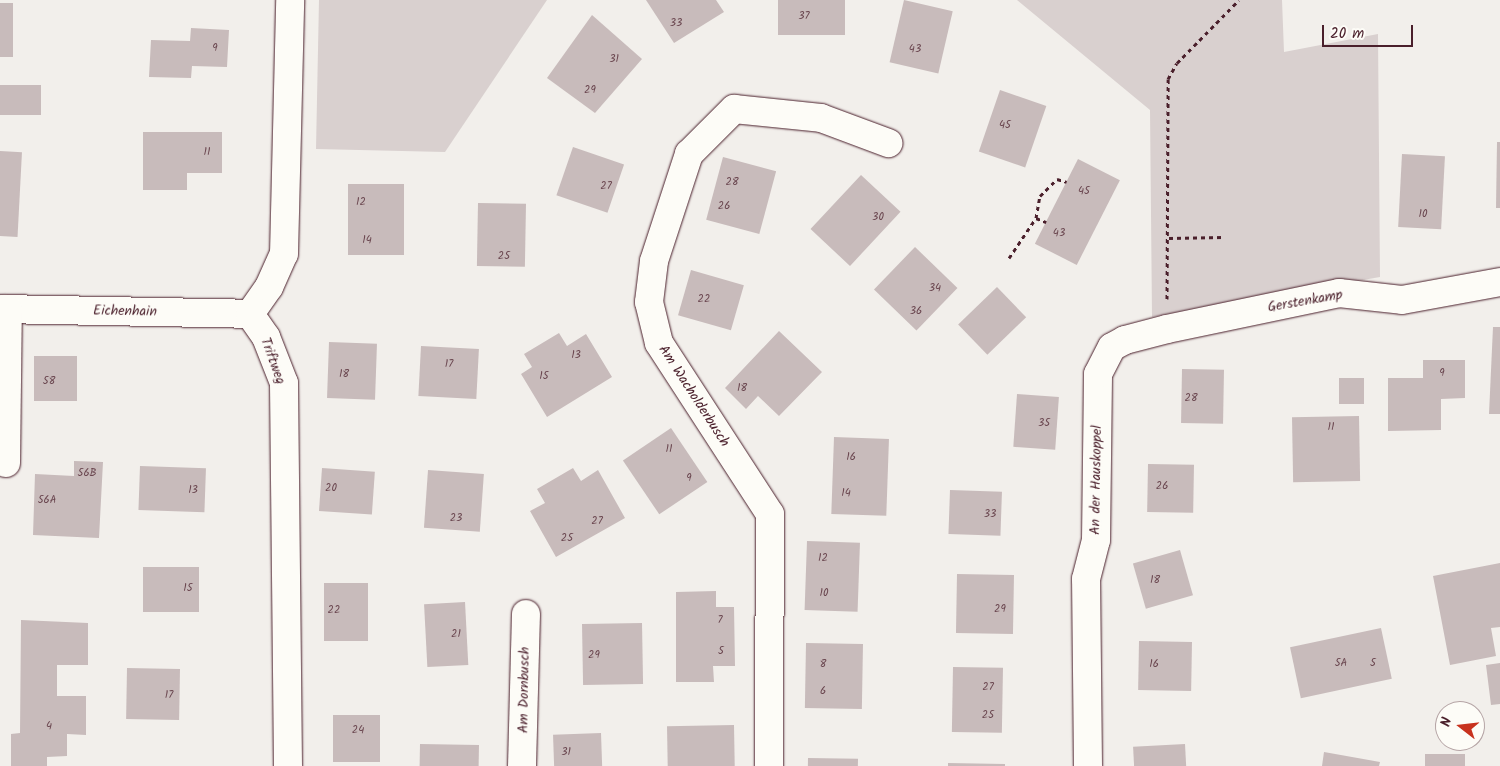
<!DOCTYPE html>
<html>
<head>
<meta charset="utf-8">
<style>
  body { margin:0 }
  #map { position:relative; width:1500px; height:766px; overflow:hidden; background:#f2efeb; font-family:Kalam,sans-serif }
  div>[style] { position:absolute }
  .green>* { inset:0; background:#d9d0cf }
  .building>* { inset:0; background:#c8bbbb; transform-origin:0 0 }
  .path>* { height:3px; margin-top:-1.5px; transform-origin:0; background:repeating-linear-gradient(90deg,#4a1f2b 0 4px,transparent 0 8px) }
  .roads { filter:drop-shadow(0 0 1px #4a1f2b) drop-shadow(0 0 1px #4a1f2b) }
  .minor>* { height:28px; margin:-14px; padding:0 14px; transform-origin:14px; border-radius:14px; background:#fdfcf7 }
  span { translate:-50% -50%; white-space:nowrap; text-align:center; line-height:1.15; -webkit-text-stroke:4px #fdfcf7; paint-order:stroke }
  .number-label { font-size:11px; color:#6a464f }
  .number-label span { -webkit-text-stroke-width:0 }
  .street-label { font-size:14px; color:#4a1f2b }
  .north { position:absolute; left:1435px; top:701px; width:50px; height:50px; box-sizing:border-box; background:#fdfcf7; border:1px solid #b5a4a5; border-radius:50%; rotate:286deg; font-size:14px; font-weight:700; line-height:20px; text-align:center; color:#4a1f2b }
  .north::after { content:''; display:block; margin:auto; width:18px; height:22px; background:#c8321e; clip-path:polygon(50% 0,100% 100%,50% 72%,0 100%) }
  .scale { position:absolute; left:1322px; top:25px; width:91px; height:22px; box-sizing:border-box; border:2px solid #4a1f2b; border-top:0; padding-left:6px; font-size:15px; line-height:18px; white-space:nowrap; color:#4a1f2b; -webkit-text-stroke:4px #fdfcf7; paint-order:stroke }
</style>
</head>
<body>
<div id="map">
  <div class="green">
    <i style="clip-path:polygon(319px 0,547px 0,445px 152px,316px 149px)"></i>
    <i style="clip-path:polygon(1017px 0,1282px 0,1284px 52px,1378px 34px,1380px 277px,1152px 317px,1150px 110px)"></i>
  </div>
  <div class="building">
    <i style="clip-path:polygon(646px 0,716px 0,724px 12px,674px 43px)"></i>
    <i style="left:778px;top:0;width:67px;height:35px"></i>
    <i style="left:904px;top:0;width:50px;height:64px;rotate:13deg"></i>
    <i style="left:0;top:3px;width:13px;height:54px"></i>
    <i style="clip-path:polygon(592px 15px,642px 59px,595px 113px,547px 78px)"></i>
    <i style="clip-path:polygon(191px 28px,229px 30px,227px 67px,192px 66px,191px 78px,149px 77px,151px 40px,190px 41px)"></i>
    <i style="left:0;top:85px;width:41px;height:30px"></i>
    <i style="left:1000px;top:90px;width:49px;height:65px;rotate:19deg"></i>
    <i style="clip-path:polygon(143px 132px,222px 132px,222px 173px,187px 173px,187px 190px,143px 190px)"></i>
    <i style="clip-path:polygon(1497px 142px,1500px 142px,1500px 208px,1496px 208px)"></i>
    <i style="left:573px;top:147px;width:54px;height:51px;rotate:19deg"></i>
    <i style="left:0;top:151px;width:22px;height:85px;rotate:3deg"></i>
    <i style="left:1402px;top:154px;width:43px;height:73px;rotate:3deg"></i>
    <i style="left:723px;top:157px;width:55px;height:65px;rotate:15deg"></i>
    <i style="left:1078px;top:159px;width:47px;height:95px;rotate:27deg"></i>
    <i style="left:861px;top:175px;width:54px;height:74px;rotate:43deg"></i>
    <i style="left:404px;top:184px;width:71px;height:56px;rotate:90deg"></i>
    <i style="left:478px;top:203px;width:48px;height:63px;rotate:1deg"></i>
    <i style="left:915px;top:247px;width:59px;height:59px;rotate:44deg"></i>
    <i style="left:691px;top:270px;width:55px;height:47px;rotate:16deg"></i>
    <i style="left:997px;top:287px;width:42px;height:54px;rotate:46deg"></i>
    <i style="clip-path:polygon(1493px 327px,1500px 327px,1500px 414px,1489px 414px)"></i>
    <i style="clip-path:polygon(779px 331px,822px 372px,779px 416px,758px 396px,746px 409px,725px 388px)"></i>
    <i style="clip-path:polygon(559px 333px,567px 346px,586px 334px,612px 377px,547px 417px,521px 374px,532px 367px,524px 354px)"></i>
    <i style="left:329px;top:342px;width:48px;height:56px;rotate:2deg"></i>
    <i style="left:421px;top:346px;width:58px;height:50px;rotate:3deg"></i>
    <i style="left:34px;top:356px;width:43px;height:45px"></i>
    <i style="clip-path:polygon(1423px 360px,1465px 360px,1465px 398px,1441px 399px,1441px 430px,1388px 431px,1388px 378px,1423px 378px)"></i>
    <i style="left:1182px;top:369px;width:42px;height:54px;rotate:1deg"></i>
    <i style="left:1339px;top:378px;width:25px;height:26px"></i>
    <i style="left:1017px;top:394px;width:42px;height:53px;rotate:4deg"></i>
    <i style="left:1359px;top:416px;width:65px;height:67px;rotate:89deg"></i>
    <i style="left:671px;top:428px;width:65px;height:58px;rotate:56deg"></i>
    <i style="left:834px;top:437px;width:55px;height:77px;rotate:2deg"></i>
    <i style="clip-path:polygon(74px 461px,103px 462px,99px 538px,33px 535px,35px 474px,74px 476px)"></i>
    <i style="left:1148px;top:464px;width:46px;height:48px;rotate:1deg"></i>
    <i style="left:140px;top:466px;width:66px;height:44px;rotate:2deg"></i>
    <i style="left:322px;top:468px;width:53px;height:43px;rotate:4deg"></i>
    <i style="clip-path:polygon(573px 468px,581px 481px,598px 470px,625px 518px,556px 557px,530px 511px,545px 503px,537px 489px)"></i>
    <i style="left:428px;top:470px;width:56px;height:58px;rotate:4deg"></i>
    <i style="left:950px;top:490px;width:52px;height:44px;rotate:2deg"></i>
    <i style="left:807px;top:541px;width:53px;height:69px;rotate:2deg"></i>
    <i style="left:1180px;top:550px;width:47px;height:49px;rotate:74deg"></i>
    <i style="clip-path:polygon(1500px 563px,1500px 627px,1491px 628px,1496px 656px,1450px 665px,1433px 576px)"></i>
    <i style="left:143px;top:567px;width:56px;height:45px"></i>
    <i style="left:957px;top:574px;width:57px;height:59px;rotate:1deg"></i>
    <i style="left:324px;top:583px;width:44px;height:58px"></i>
    <i style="clip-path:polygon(716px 591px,716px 607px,734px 607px,735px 666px,713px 666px,714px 682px,676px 682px,676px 592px)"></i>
    <i style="left:465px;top:602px;width:63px;height:41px;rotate:87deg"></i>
    <i style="clip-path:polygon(21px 620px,88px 623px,88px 665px,57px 665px,57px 696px,86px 696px,86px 735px,67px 734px,67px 756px,47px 757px,47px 766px,11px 766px,11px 734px,20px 733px)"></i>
    <i style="left:642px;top:623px;width:61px;height:60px;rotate:89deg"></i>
    <i style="left:1381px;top:628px;width:52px;height:93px;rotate:78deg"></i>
    <i style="left:1139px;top:641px;width:53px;height:49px;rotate:1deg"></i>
    <i style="left:806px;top:643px;width:57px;height:65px;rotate:1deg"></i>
    <i style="clip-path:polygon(1500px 663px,1500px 704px,1491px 705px,1486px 665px)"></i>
    <i style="left:953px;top:667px;width:50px;height:65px;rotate:1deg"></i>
    <i style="left:127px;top:668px;width:53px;height:51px;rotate:1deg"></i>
    <i style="left:333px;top:715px;width:47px;height:47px"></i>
    <i style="left:734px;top:725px;width:41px;height:67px;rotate:89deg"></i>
    <i style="left:601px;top:733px;width:33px;height:48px;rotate:88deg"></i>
    <i style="left:420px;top:744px;width:59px;height:22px;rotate:1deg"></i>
    <i style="left:1185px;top:744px;width:22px;height:52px;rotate:87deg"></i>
    <i style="clip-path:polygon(1324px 752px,1380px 762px,1379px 766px,1322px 766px)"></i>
    <i style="left:1425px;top:754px;width:40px;height:12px"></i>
    <i style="left:808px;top:758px;width:50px;height:8px;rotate:1deg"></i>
    <i style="clip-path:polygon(948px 763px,1005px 764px,1005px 766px,948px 766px)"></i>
  </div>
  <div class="path">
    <i style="left:1036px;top:218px;width:22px;rotate:-80deg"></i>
    <i style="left:1040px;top:196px;width:24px;rotate:-45deg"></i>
    <i style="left:1057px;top:179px;width:10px;rotate:17deg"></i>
    <i style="left:1169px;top:238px;width:55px;rotate:-1deg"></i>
    <i style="left:1009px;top:258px;width:48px;rotate:-56deg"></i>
    <i style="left:1036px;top:218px;width:11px;rotate:22deg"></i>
    <i style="left:1167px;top:299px;width:220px;rotate:-89.7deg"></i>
    <i style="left:1168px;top:79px;width:18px;rotate:-61deg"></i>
    <i style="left:1177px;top:63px;width:88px;rotate:-45.5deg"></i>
  </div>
  <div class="roads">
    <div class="minor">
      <i style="left:0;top:309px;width:250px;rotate:1.1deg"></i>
      <i style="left:6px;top:463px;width:154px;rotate:-89.3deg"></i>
      <i style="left:288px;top:766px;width:383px;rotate:-90.6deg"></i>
      <i style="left:284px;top:383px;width:49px;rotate:-111.4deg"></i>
      <i style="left:266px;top:337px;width:28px;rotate:-125deg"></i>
      <i style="left:250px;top:314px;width:33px;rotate:-55deg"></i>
      <i style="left:269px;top:287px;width:36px;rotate:-66deg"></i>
      <i style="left:284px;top:254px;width:254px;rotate:-88.6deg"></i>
      <i style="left:522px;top:766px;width:152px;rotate:-88.5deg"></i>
      <i style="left:769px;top:766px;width:252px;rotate:-89.8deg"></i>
      <i style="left:770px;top:514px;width:204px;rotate:-123deg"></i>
      <i style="left:659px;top:343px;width:42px;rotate:-103.7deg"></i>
      <i style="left:649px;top:302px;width:41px;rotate:-83deg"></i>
      <i style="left:654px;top:261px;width:113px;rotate:-71.9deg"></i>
      <i style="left:689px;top:154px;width:64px;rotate:-45deg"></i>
      <i style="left:734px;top:109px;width:87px;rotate:5.9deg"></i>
      <i style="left:821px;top:118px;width:72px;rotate:20.5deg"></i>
      <i style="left:1088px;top:766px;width:187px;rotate:-90.6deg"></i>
      <i style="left:1086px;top:579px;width:40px;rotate:-75.6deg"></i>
      <i style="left:1096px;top:540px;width:166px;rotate:-89.3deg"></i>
      <i style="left:1098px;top:374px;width:30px;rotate:-63deg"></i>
      <i style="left:1112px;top:347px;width:15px;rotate:-28deg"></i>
      <i style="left:1125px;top:340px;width:43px;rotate:-14.7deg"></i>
      <i style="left:1167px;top:329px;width:176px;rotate:-11.8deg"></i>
      <i style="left:1339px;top:293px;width:63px;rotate:6.3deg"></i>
      <i style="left:1402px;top:300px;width:100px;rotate:-10.4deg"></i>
    </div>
  </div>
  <div class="number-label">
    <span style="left:804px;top:16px">37</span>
    <span style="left:676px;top:23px">33</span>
    <span style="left:215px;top:48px">9</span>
    <span style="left:915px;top:49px">43</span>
    <span style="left:614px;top:59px">31</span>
    <span style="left:590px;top:90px">29</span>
    <span style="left:1005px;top:125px">45</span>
    <span style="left:207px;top:152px">11</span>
    <span style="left:732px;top:182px">28</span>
    <span style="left:606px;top:186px">27</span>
    <span style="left:1084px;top:191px">45</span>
    <span style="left:361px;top:202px">12</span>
    <span style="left:724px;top:206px">26</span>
    <span style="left:1423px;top:214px">10</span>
    <span style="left:878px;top:217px">30</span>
    <span style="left:1059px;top:233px">43</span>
    <span style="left:367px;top:240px">14</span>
    <span style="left:504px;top:256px">25</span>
    <span style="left:935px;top:288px">34</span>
    <span style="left:704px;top:299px">22</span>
    <span style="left:916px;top:311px">36</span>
    <span style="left:576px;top:355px">13</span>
    <span style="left:449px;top:364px">17</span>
    <span style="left:1442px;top:373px">9</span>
    <span style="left:344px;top:374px">18</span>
    <span style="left:544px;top:376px">15</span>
    <span style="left:49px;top:381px">58</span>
    <span style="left:742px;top:388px">18</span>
    <span style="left:1191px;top:398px">28</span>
    <span style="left:1044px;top:423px">35</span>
    <span style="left:1331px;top:427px">11</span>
    <span style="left:669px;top:449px">11</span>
    <span style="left:851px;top:457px">16</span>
    <span style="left:87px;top:473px">56B</span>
    <span style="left:689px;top:478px">9</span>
    <span style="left:1162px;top:486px">26</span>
    <span style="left:331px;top:488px">20</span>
    <span style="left:193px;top:490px">13</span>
    <span style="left:846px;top:493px">14</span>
    <span style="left:47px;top:500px">56A</span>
    <span style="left:990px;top:514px">33</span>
    <span style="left:456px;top:518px">23</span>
    <span style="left:597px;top:521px">27</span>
    <span style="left:567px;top:538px">25</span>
    <span style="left:823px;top:558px">12</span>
    <span style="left:1155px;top:580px">18</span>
    <span style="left:188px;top:588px">15</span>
    <span style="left:824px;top:593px">10</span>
    <span style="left:1000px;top:609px">29</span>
    <span style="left:334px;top:610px">22</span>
    <span style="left:720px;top:620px">7</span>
    <span style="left:456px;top:634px">21</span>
    <span style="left:721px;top:651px">5</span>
    <span style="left:594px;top:655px">29</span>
    <span style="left:1341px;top:663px">5A</span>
    <span style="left:1373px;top:663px">5</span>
    <span style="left:823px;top:664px">8</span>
    <span style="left:1154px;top:664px">16</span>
    <span style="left:988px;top:687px">27</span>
    <span style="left:823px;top:691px">6</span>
    <span style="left:169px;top:695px">17</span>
    <span style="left:988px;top:715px">25</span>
    <span style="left:49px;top:726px">4</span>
    <span style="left:358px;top:730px">24</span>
    <span style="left:566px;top:752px">31</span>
  </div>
  <div class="street-label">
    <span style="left:1305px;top:301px;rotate:-10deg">Gerstenkamp</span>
    <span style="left:125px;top:311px;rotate:1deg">Eichenhain</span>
    <span style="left:273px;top:361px;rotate:70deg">Triftweg</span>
    <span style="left:694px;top:396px;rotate:57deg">Am Wacholderbusch</span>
    <span style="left:1096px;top:480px;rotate:-89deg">An der Hauskoppel</span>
    <span style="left:524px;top:690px;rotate:-89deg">Am Dornbusch</span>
  </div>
  <div class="north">N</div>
  <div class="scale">20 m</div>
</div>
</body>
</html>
